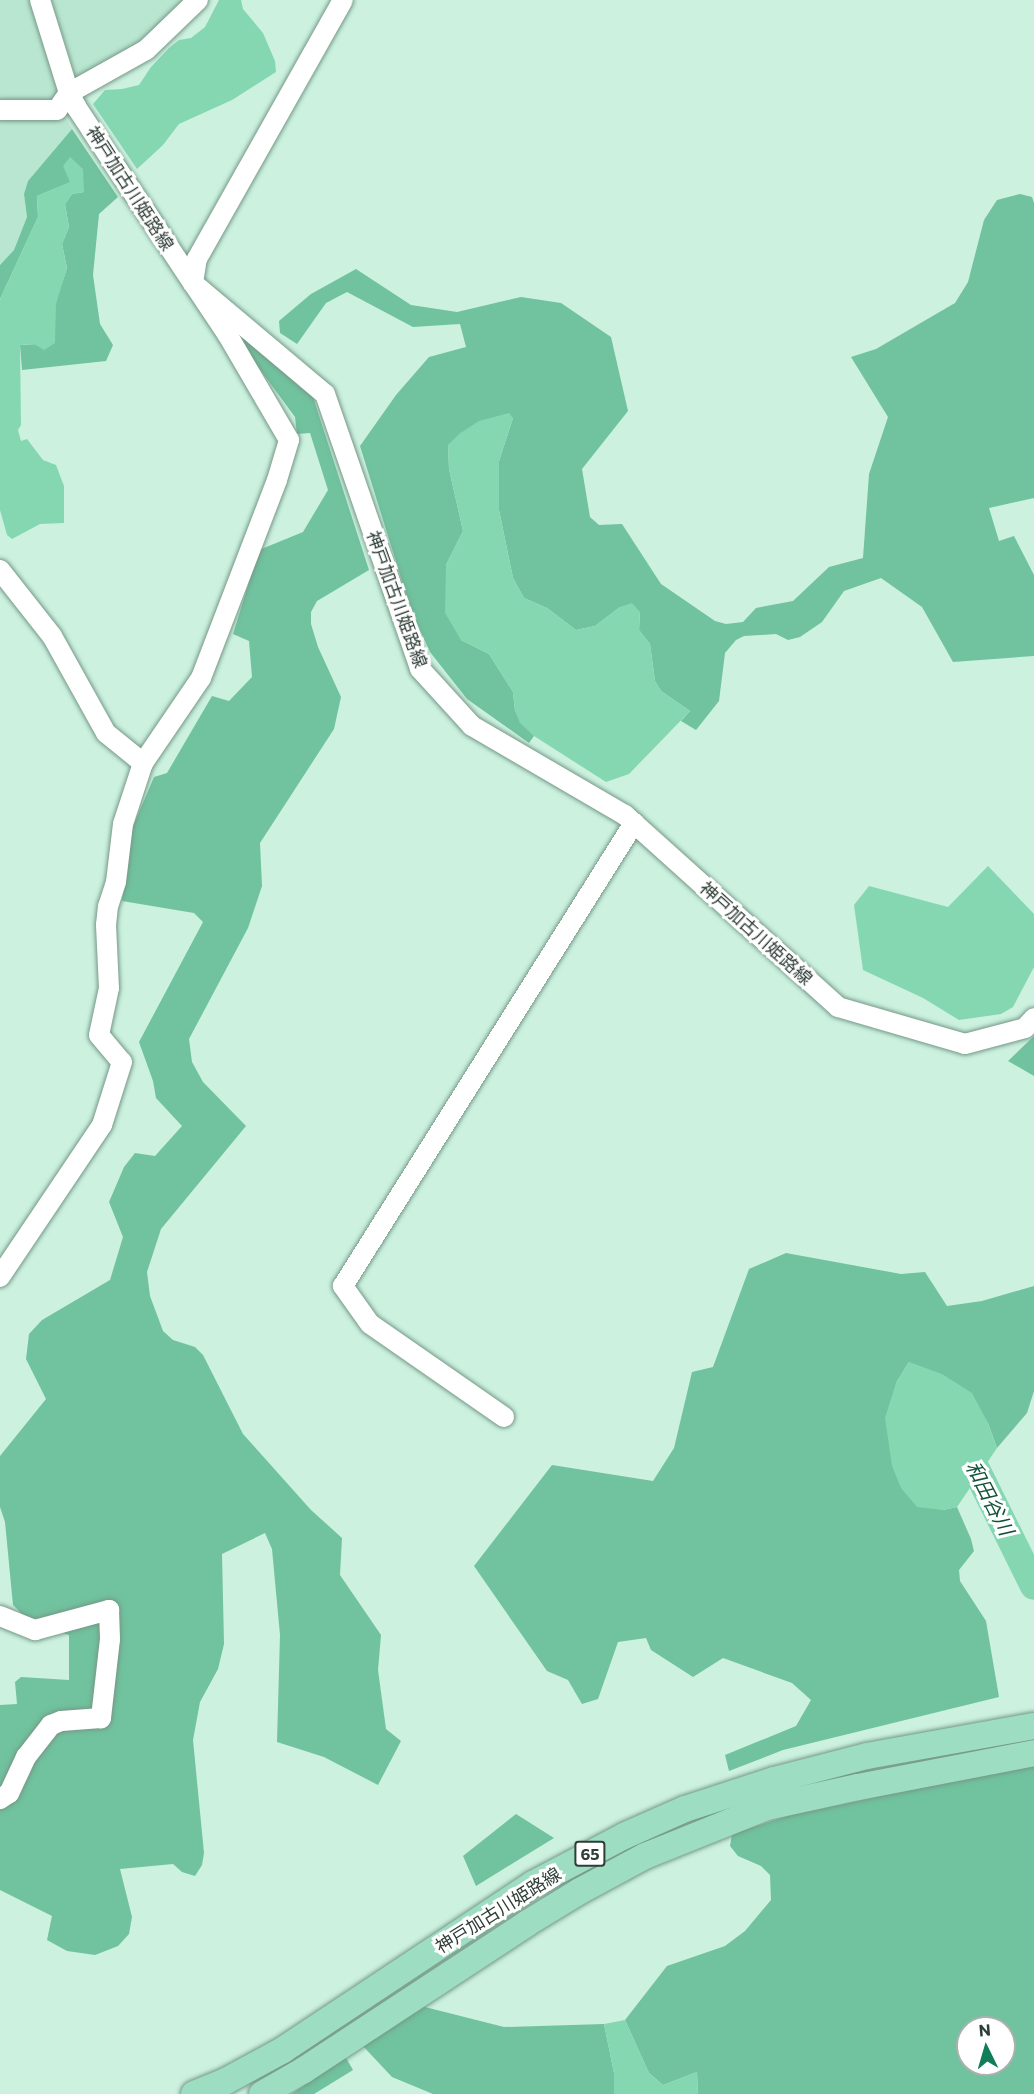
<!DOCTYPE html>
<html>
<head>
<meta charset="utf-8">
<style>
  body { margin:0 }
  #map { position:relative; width:1034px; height:2094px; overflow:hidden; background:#ccf1df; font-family:Commissioner,"Noto Sans JP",sans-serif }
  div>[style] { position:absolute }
  .built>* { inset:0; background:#b9e6d0 }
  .forest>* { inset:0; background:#71c29e }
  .water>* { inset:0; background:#85d7b2 }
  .river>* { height:28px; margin:-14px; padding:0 14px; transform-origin:14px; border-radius:14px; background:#85d7b2 }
  .roads { filter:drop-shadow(0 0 2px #759887) drop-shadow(0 0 2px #759887) }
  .minor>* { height:20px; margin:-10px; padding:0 10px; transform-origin:10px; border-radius:10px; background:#fff }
  .major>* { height:26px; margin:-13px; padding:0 13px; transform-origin:13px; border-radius:13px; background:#9ddec3 }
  span { translate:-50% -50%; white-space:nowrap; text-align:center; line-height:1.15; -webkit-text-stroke:6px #fff; paint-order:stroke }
  .shield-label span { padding:2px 4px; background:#fff; border:2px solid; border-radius:4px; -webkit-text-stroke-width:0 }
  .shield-label { font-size:16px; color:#2e3d36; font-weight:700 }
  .street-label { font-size:18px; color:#2e3d36 }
  .water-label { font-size:20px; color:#11523a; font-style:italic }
  .north { position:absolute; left:956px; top:2016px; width:60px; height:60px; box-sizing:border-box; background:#fff; border:2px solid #abb1af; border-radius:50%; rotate:355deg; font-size:16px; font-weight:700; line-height:24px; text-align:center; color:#2e3d36 }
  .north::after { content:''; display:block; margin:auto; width:21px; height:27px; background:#117d59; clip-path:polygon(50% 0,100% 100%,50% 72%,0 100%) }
</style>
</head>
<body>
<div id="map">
  <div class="built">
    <i style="clip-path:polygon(0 0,30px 0,60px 97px,48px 104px,0 105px)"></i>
    <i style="clip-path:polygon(51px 0,193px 0,121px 60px,78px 83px)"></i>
    <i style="clip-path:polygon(0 117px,65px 117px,72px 129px,28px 181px,24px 194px,27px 217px,14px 250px,0 265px)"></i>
  </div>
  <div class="forest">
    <i style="clip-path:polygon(72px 129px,118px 197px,99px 214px,93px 275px,100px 324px,113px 345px,106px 361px,22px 370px,20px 345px,55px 343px,55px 304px,67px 268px,62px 244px,69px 227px,65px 204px,72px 194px,84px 192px,71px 182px,37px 196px,38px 217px,0 299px,0 265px,14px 250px,27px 217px,24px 194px,28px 181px)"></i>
    <i style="clip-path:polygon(1020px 194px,1032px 197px,1034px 203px,1034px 498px,989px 508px,999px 541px,1014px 536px,1034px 575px,1034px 656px,953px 662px,922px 607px,881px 578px,844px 591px,822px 622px,800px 637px,788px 640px,776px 634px,744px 636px,736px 640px,725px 653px,719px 701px,696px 730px,681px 721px,690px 711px,661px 691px,655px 681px,650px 644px,639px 630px,640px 612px,620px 607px,595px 626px,576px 630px,547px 608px,524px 598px,513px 578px,499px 510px,499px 461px,513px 418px,448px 445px,449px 469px,463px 531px,446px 565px,461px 640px,489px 654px,513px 692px,515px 711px,534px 736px,529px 743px,467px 699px,430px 652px,412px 613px,360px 446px,396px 395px,429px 357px,466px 347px,460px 324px,413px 327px,347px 292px,326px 303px,297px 344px,280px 333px,279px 321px,311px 294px,356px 269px,411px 305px,457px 312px,521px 297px,561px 303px,611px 337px,628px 411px,582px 469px,590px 517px,599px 525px,622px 524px,661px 584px,715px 621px,726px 624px,743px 622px,756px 608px,793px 601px,829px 567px,863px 558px,869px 474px,888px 417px,851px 357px,876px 349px,955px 303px,968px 282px,984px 220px,997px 200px)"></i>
    <i style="clip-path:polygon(245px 338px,313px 397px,369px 570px,317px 601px,311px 612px,311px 624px,318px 647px,341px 697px,334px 729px,260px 843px,262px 886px,248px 928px,189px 1039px,192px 1062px,203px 1082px,246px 1126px,161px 1229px,147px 1272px,150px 1296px,163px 1331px,173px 1340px,195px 1347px,203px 1355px,243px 1434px,311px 1510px,342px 1538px,340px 1575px,381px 1635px,378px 1670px,386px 1729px,401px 1741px,378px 1785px,324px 1757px,277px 1742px,280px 1635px,272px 1549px,265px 1533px,222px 1554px,224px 1644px,218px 1669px,200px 1702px,193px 1740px,204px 1853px,202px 1865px,195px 1876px,182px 1872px,173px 1864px,120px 1869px,132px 1917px,129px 1934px,118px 1946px,95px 1955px,67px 1951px,47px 1940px,52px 1916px,0 1890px,0 1705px,17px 1704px,15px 1682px,21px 1677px,69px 1680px,69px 1635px,31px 1623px,13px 1605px,5px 1522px,0 1507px,0 1456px,46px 1399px,26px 1359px,29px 1334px,42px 1320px,110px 1280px,123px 1237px,109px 1202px,124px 1167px,135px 1153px,155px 1156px,182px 1126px,156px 1098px,153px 1081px,139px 1042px,203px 922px,194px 913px,122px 901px,128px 838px,154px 777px,167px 773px,212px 696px,229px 701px,252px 677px,249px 641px,233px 634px,259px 550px,303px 532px,328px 490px,310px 433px,297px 434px,295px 417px,242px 345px)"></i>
    <i style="clip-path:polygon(1034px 1036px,1034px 1076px,1008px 1061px)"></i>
    <i style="clip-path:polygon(786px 1253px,901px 1274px,925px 1272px,947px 1306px,982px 1301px,1034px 1286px,1034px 1391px,1027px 1413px,997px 1448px,988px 1423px,909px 1362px,896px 1383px,943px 1510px,957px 1507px,971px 1539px,974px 1551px,959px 1570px,960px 1581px,986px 1621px,999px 1697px,783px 1750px,729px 1771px,725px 1755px,796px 1726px,811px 1700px,792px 1683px,723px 1658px,693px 1677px,651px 1650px,646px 1638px,618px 1642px,598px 1699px,582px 1704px,568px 1680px,547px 1671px,474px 1566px,552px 1465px,653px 1481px,674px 1448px,692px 1372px,713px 1367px,749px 1269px)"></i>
    <i style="clip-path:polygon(evenodd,1034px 1764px,1034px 2094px,698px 2094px,697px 2072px,663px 2085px,649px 2073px,625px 2020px,667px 1966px,725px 1946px,745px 1931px,771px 1900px,770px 1875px,761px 1866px,738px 1856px,730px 1846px,732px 1834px,787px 1816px,1034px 1764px,968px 2028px,1004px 2028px,1004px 2064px,968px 2064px,968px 2028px)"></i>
    <i style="clip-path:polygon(516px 1814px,554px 1838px,476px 1886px,463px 1856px)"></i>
    <i style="clip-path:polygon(421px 2006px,504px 2027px,604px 2024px,614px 2073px,614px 2094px,433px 2094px,392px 2077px,362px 2045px)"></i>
    <i style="clip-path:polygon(345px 2056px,353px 2070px,314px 2094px,292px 2094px)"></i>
  </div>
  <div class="water">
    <i style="clip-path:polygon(219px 0,241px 0,243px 9px,263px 33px,275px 61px,276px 72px,232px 100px,179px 124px,163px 145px,137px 169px,93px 104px,105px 90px,122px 89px,139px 85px,151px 67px,169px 48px,179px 40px,191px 38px,205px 27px)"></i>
    <i style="clip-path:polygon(70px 157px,83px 169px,84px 192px,72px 194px,65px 204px,69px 227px,62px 244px,67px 268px,56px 304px,55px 343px,44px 350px,34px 344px,20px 345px,21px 425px,18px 430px,21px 441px,27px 439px,43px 460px,56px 465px,64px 486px,64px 523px,40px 524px,12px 539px,7px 535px,0 510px,0 299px,38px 217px,37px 196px,70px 182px,63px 166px)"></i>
    <i style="clip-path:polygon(509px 413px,513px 418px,499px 461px,499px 510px,513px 578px,524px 598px,547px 608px,576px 630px,595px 626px,620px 607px,632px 603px,640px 612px,639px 630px,650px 644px,655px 681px,661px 691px,690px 711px,629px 774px,606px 782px,534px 736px,520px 723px,515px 711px,513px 692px,489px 654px,461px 640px,445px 613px,446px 565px,463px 531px,449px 469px,448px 445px,459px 434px,479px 421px)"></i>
    <i style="clip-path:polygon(988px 866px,1034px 914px,1034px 967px,1013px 1007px,1001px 1014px,959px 1020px,923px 998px,863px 970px,854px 905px,869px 886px,948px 907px)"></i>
    <i style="clip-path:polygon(909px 1362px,942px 1374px,972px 1393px,988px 1423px,997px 1448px,957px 1507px,943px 1510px,917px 1507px,901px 1488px,892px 1466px,885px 1418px,896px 1383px)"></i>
    <i style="clip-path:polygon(625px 2020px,649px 2073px,663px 2085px,697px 2072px,698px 2094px,614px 2094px,614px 2073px,604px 2024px)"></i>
  </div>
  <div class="river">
    <i style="left:957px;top:1442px;width:18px;rotate:47deg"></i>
    <i style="left:969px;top:1455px;width:146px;rotate:63.6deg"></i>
  </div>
  <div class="roads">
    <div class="minor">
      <i style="left:40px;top:0;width:97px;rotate:72.7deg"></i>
      <i style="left:69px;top:93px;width:17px;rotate:62deg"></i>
      <i style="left:77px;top:108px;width:210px;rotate:56.5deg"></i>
      <i style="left:193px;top:283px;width:172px;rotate:40.1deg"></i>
      <i style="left:325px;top:394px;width:291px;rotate:70.9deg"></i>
      <i style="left:420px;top:669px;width:77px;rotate:47.6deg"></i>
      <i style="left:472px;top:726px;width:177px;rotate:30.2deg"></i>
      <i style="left:625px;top:815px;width:287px;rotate:42deg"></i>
      <i style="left:838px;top:1007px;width:132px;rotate:16.2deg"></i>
      <i style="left:965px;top:1044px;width:62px;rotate:-14.9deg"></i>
      <i style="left:1025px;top:1028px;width:13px;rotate:-48deg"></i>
      <i style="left:0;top:110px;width:57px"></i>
      <i style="left:57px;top:110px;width:21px;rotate:-55deg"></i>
      <i style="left:69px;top:93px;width:88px;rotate:-29.2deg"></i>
      <i style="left:146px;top:50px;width:72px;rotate:-43.9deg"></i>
      <i style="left:0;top:570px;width:84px;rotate:51.8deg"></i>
      <i style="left:52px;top:636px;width:111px;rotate:60.9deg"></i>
      <i style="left:106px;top:733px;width:48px;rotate:39deg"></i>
      <i style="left:143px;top:763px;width:64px;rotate:108.2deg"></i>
      <i style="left:123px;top:824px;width:58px;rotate:96.9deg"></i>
      <i style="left:116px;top:882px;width:25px;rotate:108deg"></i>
      <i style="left:108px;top:906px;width:19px;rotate:96deg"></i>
      <i style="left:106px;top:925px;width:63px;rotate:87.3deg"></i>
      <i style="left:109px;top:988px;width:48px;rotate:102deg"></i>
      <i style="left:99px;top:1035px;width:35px;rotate:50deg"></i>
      <i style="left:122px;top:1062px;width:66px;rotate:107.6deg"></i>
      <i style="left:102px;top:1125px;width:183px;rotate:123.9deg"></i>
      <i style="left:143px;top:763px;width:103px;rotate:-55.7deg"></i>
      <i style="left:201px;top:678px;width:212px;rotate:-69deg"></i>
      <i style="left:277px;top:480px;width:42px;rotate:-73.3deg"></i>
      <i style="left:289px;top:440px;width:123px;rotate:-120.3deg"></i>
      <i style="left:227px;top:334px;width:61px;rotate:-123.7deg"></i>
      <i style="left:193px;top:283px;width:24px;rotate:-81deg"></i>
      <i style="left:197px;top:259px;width:297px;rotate:-60.6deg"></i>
      <i style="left:504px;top:1417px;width:163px;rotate:-145.2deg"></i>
      <i style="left:370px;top:1324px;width:47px;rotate:-125.4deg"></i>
      <i style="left:343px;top:1286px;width:547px;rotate:-57.85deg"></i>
      <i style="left:0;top:1616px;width:38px;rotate:22deg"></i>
      <i style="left:35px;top:1630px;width:77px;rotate:-15.1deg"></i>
      <i style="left:109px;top:1610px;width:29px;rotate:88deg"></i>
      <i style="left:110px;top:1639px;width:80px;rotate:96.5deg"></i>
      <i style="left:101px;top:1718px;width:40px;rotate:175.7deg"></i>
      <i style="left:61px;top:1721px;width:11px;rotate:158deg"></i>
      <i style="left:51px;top:1725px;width:41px;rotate:128deg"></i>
      <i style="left:26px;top:1757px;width:40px;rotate:115deg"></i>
      <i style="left:9px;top:1793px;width:11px;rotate:146deg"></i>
    </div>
    <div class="major">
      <i style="left:194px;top:2094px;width:35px;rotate:-22deg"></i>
      <i style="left:226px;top:2081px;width:65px;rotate:-28.5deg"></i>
      <i style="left:283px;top:2050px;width:300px;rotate:-33.6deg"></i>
      <i style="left:533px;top:1884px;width:103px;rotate:-27.8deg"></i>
      <i style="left:624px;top:1836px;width:67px;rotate:-23.9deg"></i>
      <i style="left:685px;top:1809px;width:94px;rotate:-18deg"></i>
      <i style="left:774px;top:1780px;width:96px;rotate:-14.5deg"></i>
      <i style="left:867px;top:1756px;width:170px;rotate:-10.2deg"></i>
      <i style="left:262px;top:2094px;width:48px;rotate:-29.7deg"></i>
      <i style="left:304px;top:2070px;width:266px;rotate:-33.3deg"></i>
      <i style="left:526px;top:1924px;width:63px;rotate:-31.4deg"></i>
      <i style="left:580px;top:1891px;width:74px;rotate:-28.3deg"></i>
      <i style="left:645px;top:1856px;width:131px;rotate:-21.9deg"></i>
      <i style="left:767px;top:1807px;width:93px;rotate:-12.4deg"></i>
      <i style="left:858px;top:1787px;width:179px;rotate:-10.9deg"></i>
    </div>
  </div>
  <div class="shield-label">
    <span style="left:590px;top:1854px">65</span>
  </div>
  <div class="street-label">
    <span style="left:130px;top:188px;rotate:57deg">神戸加古川姫路線</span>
    <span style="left:397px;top:599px;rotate:70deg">神戸加古川姫路線</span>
    <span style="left:756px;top:933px;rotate:42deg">神戸加古川姫路線</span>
    <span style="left:498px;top:1910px;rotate:-32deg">神戸加古川姫路線</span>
  </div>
  <div class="water-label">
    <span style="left:990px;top:1498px;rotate:63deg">和田谷川</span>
  </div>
  <div class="north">N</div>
</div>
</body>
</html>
